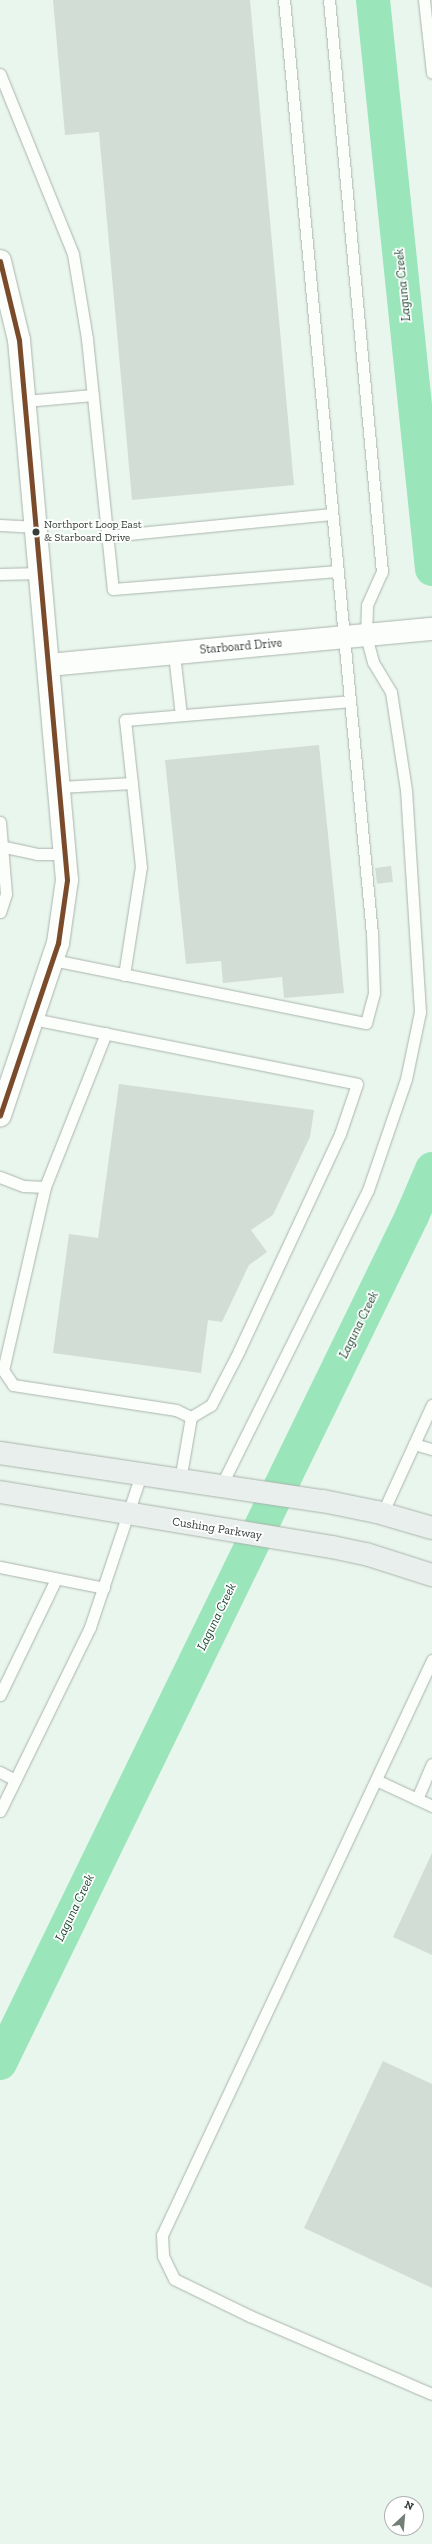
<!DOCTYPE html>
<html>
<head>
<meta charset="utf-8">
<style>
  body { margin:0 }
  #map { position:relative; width:432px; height:2544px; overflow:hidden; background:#e9f6ed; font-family:"Zilla Slab",serif }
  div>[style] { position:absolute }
  .river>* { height:34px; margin:-17px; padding:0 17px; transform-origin:17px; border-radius:17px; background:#9ae5ba }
  .building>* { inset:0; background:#d2ddd6; transform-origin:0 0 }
  .roads { filter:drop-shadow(0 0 1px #aab4ad) drop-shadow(0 0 1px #aab4ad) }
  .service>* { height:11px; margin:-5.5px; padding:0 5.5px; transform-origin:5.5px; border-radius:5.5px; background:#fcfefc }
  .minor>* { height:22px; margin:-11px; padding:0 11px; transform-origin:11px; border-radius:11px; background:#fcfefc }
  .secondary>* { height:22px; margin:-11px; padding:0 11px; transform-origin:11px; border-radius:11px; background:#e9efec }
  .bus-1>* { height:5px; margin:-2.5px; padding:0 2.5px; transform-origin:2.5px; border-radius:2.5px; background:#7a4b2a }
  .dots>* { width:11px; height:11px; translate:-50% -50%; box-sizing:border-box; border:2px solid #fff; border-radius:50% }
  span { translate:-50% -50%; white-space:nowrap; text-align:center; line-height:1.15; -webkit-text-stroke:3.5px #fff; paint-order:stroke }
  .bus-label { font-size:11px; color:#343d37 }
  .left { translate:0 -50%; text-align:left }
  .street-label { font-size:12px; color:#343d37 }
  .water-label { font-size:13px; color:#143f28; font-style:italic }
  .north { position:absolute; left:384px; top:2496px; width:40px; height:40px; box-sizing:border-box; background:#fff; border:1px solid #aeb1af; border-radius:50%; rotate:26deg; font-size:11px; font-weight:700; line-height:16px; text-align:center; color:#343d37 }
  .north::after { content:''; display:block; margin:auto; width:14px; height:18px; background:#737e77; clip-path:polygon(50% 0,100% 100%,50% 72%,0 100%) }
</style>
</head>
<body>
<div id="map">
  <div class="river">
    <i style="left:373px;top:0;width:572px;rotate:84.08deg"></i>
    <i style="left:0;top:2063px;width:942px;rotate:-64.06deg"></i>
    <i style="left:412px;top:1216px;width:51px;rotate:-66.9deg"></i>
  </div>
  <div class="building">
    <i style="clip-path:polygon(53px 0,250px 0,294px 485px,132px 500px,99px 132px,65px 135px)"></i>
    <i style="clip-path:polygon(319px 745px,344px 993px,284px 998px,282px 977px,223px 983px,221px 961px,186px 964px,165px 760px)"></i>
    <i style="left:391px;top:866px;width:16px;height:16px;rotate:83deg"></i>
    <i style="clip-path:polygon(119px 1084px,314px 1110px,310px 1137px,273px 1215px,251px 1230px,267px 1252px,249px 1265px,222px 1322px,208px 1320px,201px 1373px,53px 1353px,69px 1234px,98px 1238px)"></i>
    <i style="clip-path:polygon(432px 1853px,432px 1955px,393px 1937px)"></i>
    <i style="clip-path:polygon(383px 2061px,432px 2084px,432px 2288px,304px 2228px)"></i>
  </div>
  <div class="roads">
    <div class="service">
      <i style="left:424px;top:0;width:73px;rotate:83.7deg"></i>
      <i style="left:0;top:74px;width:194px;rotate:67.9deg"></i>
      <i style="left:73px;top:254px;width:86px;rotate:80.6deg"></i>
      <i style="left:87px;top:339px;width:251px;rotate:84.1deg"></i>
      <i style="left:113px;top:589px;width:225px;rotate:-4.6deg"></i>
      <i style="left:25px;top:401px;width:68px;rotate:-5deg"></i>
      <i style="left:0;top:525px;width:37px;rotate:3deg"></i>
      <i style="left:108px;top:536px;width:225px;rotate:-5.6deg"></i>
      <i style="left:0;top:574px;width:41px;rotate:-1.4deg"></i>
      <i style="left:174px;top:654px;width:61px;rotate:83.5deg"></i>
      <i style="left:60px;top:787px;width:72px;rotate:-3.2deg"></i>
      <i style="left:0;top:822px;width:72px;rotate:85.2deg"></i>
      <i style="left:6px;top:894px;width:19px;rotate:108deg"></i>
      <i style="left:0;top:846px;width:38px;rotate:12deg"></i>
      <i style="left:37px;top:854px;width:29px"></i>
      <i style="left:53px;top:960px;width:319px;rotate:11.4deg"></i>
      <i style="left:366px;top:1023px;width:31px;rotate:-75deg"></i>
      <i style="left:374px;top:993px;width:59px;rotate:-91.9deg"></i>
      <i style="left:372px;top:934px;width:938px;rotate:-95.38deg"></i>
      <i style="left:124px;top:975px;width:109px;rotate:-81.1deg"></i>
      <i style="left:141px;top:867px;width:148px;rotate:-96.2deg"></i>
      <i style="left:125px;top:720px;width:225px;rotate:-4.8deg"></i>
      <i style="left:33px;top:1019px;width:330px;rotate:11.3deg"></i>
      <i style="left:357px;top:1084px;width:53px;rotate:108.8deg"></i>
      <i style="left:340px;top:1134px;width:239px;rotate:115deg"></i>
      <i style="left:239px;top:1351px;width:61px;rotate:117.4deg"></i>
      <i style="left:211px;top:1405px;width:23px;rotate:149deg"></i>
      <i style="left:191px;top:1417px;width:64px;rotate:99.9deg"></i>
      <i style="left:106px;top:1033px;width:166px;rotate:111.6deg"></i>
      <i style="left:45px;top:1187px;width:188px;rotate:102.9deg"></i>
      <i style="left:3px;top:1370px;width:18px;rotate:56deg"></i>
      <i style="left:13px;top:1385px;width:165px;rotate:8.7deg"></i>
      <i style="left:176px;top:1410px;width:17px;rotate:25deg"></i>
      <i style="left:0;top:1177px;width:26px;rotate:21deg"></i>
      <i style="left:24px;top:1186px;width:21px;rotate:3deg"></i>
      <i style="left:414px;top:1444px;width:19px;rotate:16deg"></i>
      <i style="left:221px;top:1486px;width:330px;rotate:-63.6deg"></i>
      <i style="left:368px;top:1190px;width:117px;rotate:-71.1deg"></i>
      <i style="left:406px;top:1079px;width:68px;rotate:-78.2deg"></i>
      <i style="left:420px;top:1012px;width:222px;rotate:-93.6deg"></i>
      <i style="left:406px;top:790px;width:99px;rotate:-98.7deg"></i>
      <i style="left:391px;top:692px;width:35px;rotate:-121deg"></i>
      <i style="left:373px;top:662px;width:28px;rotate:-105deg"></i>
      <i style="left:366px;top:635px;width:30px;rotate:-88deg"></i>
      <i style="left:367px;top:605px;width:36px;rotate:-66deg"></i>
      <i style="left:382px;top:572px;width:574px;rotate:-95.29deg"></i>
      <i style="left:382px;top:1514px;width:120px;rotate:-65.4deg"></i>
      <i style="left:0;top:1567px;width:106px;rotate:11.4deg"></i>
      <i style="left:432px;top:1660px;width:635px;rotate:115.15deg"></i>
      <i style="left:162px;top:2235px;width:21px;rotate:87deg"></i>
      <i style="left:163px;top:2256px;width:25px;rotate:64deg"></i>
      <i style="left:174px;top:2279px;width:85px;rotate:26deg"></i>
      <i style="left:250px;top:2316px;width:198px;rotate:23.2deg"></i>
      <i style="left:0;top:1695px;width:129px;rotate:-64.2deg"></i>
      <i style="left:0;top:1772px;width:17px;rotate:28deg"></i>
      <i style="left:376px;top:1780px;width:62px;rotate:24.9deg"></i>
      <i style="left:417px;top:1799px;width:38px;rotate:-67deg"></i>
      <i style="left:0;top:1811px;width:205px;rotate:-63.9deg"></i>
      <i style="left:90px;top:1627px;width:160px;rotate:-71.5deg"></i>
    </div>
    <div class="minor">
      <i style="left:0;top:261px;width:81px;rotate:76.5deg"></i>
      <i style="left:19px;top:340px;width:542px;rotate:84.92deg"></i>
      <i style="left:67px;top:880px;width:64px;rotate:98.1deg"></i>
      <i style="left:58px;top:943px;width:182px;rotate:108.6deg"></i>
      <i style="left:49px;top:665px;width:385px;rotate:-5.4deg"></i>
    </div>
    <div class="secondary">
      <i style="left:0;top:1453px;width:327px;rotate:8.5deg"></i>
      <i style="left:323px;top:1501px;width:55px;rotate:11.5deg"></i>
      <i style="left:377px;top:1512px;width:57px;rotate:16.2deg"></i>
      <i style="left:0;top:1492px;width:337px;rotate:9.4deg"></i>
      <i style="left:332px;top:1547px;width:35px;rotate:12deg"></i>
      <i style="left:366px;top:1554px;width:69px;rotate:17.7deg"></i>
    </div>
  </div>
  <div class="bus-1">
    <i style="left:0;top:261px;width:81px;rotate:76.5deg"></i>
    <i style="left:19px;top:340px;width:542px;rotate:84.92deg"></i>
    <i style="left:67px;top:880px;width:64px;rotate:98.1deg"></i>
    <i style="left:58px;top:943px;width:182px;rotate:108.6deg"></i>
  </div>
  <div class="dots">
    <i style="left:36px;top:532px;background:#343d37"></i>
  </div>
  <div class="bus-label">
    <span class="left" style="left:44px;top:532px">Northport Loop East<br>&amp; Starboard Drive</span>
  </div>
  <div class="street-label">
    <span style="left:241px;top:647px;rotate:-5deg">Starboard Drive</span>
    <span style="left:217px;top:1529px;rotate:9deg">Cushing Parkway</span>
  </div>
  <div class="water-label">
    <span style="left:403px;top:285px;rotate:-96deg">Laguna Creek</span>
    <span style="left:359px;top:1325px;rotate:-64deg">Laguna Creek</span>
    <span style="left:217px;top:1617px;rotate:-64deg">Laguna Creek</span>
    <span style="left:75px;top:1908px;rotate:-64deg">Laguna Creek</span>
  </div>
  <div class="north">N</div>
</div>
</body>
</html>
